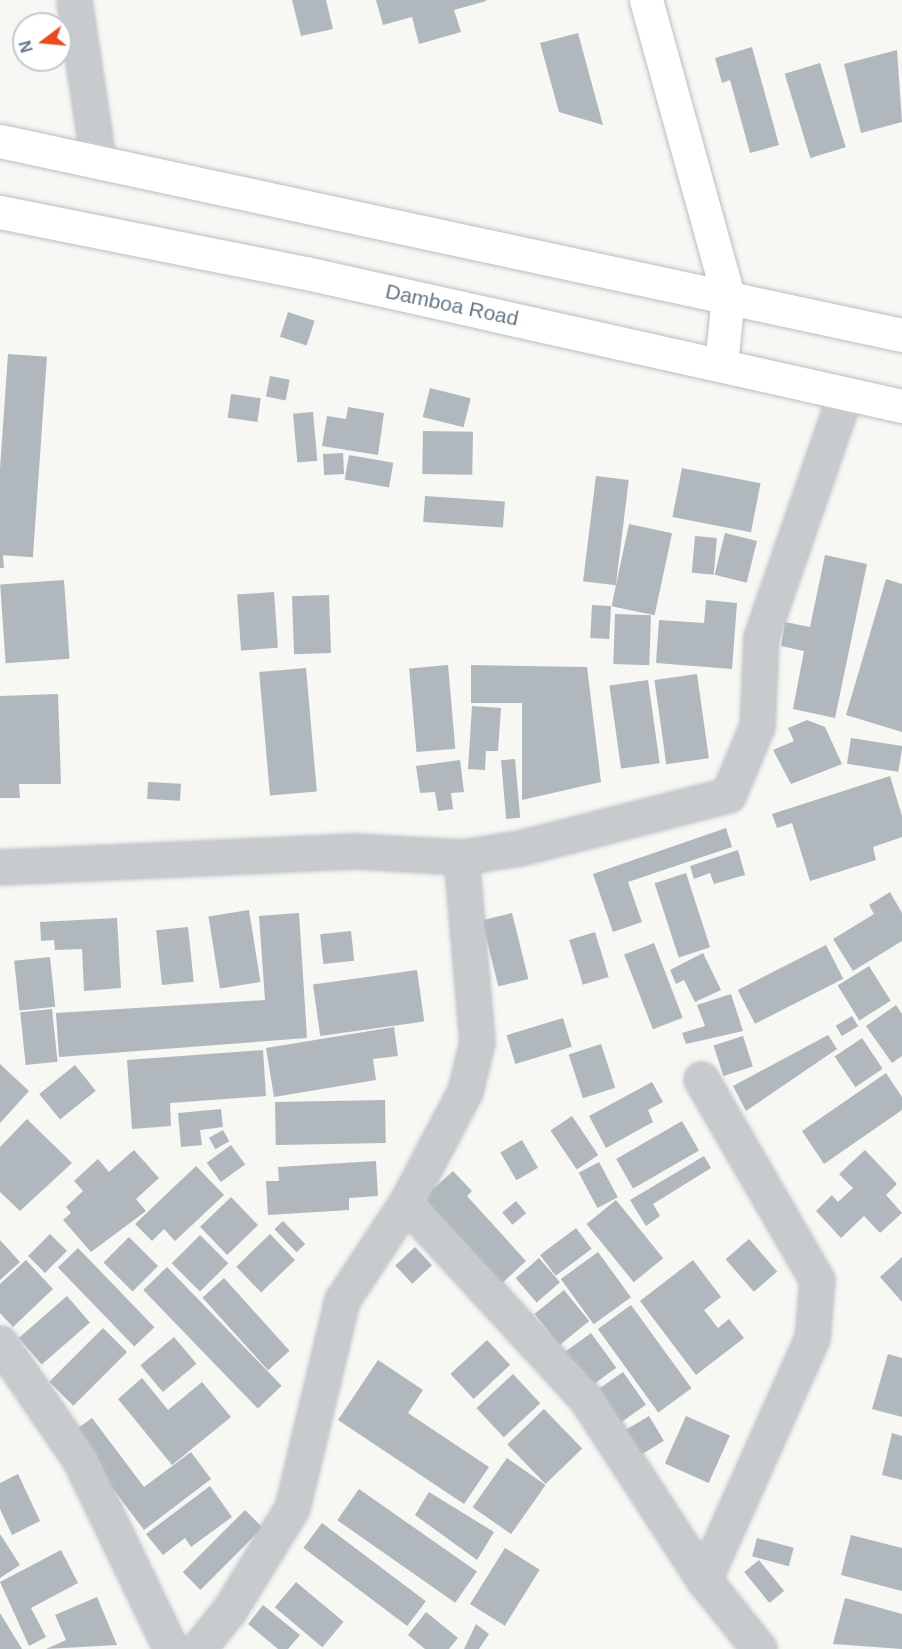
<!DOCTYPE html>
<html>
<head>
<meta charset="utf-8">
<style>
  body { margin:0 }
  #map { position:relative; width:902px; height:1649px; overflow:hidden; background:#f7f7f4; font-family:Arial,sans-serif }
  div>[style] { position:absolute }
  .building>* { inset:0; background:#b0b8bd; transform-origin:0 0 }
  .roads { filter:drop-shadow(0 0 2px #b9bfc3) drop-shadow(0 0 2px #b9bfc3) }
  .street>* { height:33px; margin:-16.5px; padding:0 16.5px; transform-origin:16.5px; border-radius:16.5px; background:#c7cbce }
  .secondary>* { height:33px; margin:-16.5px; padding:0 16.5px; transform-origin:16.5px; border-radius:16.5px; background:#fff }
  .primary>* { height:33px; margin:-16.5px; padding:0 16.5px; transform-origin:16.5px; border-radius:16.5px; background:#fff }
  span { translate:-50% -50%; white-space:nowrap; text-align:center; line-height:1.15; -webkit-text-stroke:6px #fff; paint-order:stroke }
  .street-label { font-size:21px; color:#647887 }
  .north { position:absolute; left:12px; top:12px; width:60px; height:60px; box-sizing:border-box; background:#fff; border:2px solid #c1c9cf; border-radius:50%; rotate:254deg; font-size:16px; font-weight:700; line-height:24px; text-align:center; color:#647887 }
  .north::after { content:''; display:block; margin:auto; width:21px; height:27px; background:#f24819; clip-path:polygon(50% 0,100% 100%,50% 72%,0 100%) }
</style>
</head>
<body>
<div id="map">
  <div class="building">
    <i style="clip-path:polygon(292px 0,326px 0,333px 29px,301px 36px)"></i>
    <i style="clip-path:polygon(376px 0,486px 0,486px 1px,454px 10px,461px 32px,419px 44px,412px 17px,383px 25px)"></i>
    <i style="clip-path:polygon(578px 33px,603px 125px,559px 112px,540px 43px)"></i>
    <i style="clip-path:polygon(752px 47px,779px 145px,750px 153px,730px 80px,722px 83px,715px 58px)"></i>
    <i style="clip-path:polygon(897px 50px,902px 122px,861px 133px,844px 64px)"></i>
    <i style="left:820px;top:63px;width:88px;height:37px;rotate:73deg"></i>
    <i style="left:288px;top:312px;width:28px;height:26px;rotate:18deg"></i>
    <i style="left:8px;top:354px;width:39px;height:201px;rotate:4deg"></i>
    <i style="left:270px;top:376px;width:20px;height:21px;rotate:11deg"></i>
    <i style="left:430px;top:388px;width:42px;height:30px;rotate:14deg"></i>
    <i style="left:231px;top:394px;width:30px;height:24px;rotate:8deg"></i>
    <i style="clip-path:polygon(348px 407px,384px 413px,378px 455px,322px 446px,327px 416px,346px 419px)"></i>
    <i style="left:313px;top:412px;width:49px;height:20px;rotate:85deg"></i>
    <i style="left:423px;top:431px;width:50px;height:43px;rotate:1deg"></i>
    <i style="left:343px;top:453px;width:21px;height:20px;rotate:87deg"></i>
    <i style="left:349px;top:455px;width:45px;height:25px;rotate:10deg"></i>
    <i style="left:682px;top:468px;width:80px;height:50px;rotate:11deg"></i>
    <i style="left:596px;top:476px;width:33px;height:106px;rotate:7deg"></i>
    <i style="left:425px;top:496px;width:80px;height:26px;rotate:4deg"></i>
    <i style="clip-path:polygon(0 523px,4px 568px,0 568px)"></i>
    <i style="left:629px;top:524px;width:44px;height:84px;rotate:12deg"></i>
    <i style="left:725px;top:533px;width:33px;height:43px;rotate:14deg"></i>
    <i style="left:695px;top:536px;width:22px;height:37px;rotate:5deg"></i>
    <i style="clip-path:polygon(825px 555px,867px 564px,835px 718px,793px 709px,804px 651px,781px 646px,785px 622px,810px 627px)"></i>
    <i style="clip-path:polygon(886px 579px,902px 584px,902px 732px,846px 715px)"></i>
    <i style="left:64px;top:580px;width:79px;height:64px;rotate:86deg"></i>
    <i style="left:274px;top:592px;width:56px;height:37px;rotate:86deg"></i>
    <i style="left:329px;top:595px;width:58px;height:37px;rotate:88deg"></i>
    <i style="clip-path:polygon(706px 600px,737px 603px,732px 669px,656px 663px,659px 620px,704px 623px)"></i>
    <i style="left:592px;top:605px;width:19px;height:33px;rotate:3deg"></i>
    <i style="left:615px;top:614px;width:36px;height:50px;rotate:2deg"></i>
    <i style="left:448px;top:665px;width:84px;height:39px;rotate:85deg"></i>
    <i style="clip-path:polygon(471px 665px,587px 667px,601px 782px,522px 800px,522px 703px,471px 703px)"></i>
    <i style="left:306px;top:668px;width:124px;height:47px;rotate:85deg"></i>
    <i style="left:697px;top:674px;width:85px;height:43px;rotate:82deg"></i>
    <i style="left:648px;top:680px;width:84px;height:39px;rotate:82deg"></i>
    <i style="clip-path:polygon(58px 694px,61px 784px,19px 784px,20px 798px,0 798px,0 696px)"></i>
    <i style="clip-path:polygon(472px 706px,501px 708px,498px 751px,486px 751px,485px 770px,468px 769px)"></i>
    <i style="clip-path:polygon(807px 720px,825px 727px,842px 764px,791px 784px,773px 750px,794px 741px,788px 728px)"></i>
    <i style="left:851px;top:738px;width:52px;height:26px;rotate:9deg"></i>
    <i style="left:515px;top:759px;width:59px;height:14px;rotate:85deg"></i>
    <i style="clip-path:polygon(460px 760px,464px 792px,451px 793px,453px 809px,438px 811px,435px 792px,420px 793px,416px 766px)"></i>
    <i style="clip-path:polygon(890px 776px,902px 816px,902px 837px,873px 847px,876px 860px,810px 881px,792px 823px,777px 828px,772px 814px)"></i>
    <i style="left:148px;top:782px;width:33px;height:17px;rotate:3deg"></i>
    <i style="clip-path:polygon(726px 828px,732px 847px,628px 882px,642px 922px,613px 932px,593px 874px)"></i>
    <i style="clip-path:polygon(738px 850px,745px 875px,714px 884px,710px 873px,694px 879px,690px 866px)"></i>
    <i style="left:686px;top:873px;width:78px;height:33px;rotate:72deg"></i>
    <i style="clip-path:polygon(890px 892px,902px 913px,902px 941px,853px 971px,833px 939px,874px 914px,869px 905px)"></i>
    <i style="left:249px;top:910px;width:73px;height:41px;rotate:81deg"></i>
    <i style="clip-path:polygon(299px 913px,307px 1038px,59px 1057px,56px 1013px,265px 1000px,259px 916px)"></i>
    <i style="left:512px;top:913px;width:68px;height:31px;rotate:76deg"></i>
    <i style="clip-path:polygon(117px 918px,121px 988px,84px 991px,82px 949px,55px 950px,54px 940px,41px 941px,40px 922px)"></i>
    <i style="left:188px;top:927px;width:55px;height:32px;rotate:84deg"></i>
    <i style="left:351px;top:931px;width:30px;height:31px;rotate:84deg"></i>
    <i style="left:595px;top:932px;width:47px;height:27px;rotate:73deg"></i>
    <i style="left:654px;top:943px;width:80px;height:32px;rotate:69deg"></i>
    <i style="left:826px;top:945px;width:38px;height:99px;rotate:63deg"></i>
    <i style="clip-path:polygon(703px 953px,721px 990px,695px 1002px,684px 980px,676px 984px,670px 970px)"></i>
    <i style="left:50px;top:957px;width:50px;height:36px;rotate:84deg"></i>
    <i style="left:869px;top:966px;width:41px;height:37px;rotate:58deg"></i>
    <i style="left:417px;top:970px;width:52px;height:105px;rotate:82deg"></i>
    <i style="clip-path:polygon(731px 994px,743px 1031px,686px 1044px,682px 1033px,705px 1026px,697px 1005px)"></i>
    <i style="clip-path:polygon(896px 1005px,902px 1014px,902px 1056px,892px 1063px,866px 1026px)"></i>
    <i style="left:52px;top:1009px;width:53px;height:32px;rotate:84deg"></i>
    <i style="left:852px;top:1016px;width:12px;height:19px;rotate:59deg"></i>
    <i style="left:563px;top:1018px;width:30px;height:59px;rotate:73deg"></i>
    <i style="clip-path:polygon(394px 1027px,398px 1056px,373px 1059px,376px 1080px,274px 1097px,266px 1048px)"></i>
    <i style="clip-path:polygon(828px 1035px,837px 1049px,746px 1111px,733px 1086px)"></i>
    <i style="left:743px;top:1036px;width:32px;height:31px;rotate:72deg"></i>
    <i style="left:862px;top:1038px;width:37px;height:33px;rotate:56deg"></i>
    <i style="left:601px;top:1044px;width:46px;height:34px;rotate:72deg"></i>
    <i style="clip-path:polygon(263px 1050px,266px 1096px,170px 1103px,171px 1126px,132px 1129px,127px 1060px)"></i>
    <i style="clip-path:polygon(0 1064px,29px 1091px,0 1123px)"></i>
    <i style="left:75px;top:1065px;width:33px;height:46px;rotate:51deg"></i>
    <i style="clip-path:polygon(886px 1073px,902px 1097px,902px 1110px,824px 1164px,802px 1131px)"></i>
    <i style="clip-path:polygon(652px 1082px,663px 1102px,648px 1110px,653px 1122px,606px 1148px,589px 1116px)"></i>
    <i style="left:385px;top:1100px;width:43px;height:110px;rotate:89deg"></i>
    <i style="clip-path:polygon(221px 1109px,223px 1127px,200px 1130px,202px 1145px,181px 1147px,178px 1113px)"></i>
    <i style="left:572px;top:1116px;width:47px;height:26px;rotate:56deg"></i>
    <i style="clip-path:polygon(27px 1119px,72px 1163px,20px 1211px,0 1192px,0 1147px)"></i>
    <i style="left:682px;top:1121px;width:34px;height:76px;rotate:60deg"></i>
    <i style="left:223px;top:1130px;width:13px;height:16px;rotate:61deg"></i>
    <i style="left:522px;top:1140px;width:32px;height:25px;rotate:60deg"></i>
    <i style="left:231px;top:1145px;width:24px;height:30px;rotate:54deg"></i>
    <i style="clip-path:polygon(134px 1150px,159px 1178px,136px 1199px,146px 1211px,91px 1252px,63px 1220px,71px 1213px,66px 1207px,83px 1191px,74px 1181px,98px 1159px,109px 1172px)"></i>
    <i style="clip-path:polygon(865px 1150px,897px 1184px,886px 1195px,902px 1213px,880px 1233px,864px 1216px,841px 1238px,816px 1211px,832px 1195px,838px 1202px,853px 1188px,839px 1174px)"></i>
    <i style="clip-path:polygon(704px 1156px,711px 1168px,653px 1204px,660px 1216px,646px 1226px,630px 1200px)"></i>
    <i style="clip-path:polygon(376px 1161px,378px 1196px,349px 1198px,349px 1210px,268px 1215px,266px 1181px,279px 1181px,278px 1167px)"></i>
    <i style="left:599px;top:1162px;width:40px;height:23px;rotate:62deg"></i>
    <i style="clip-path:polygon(196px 1166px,224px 1195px,175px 1241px,164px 1229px,152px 1241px,135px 1224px)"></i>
    <i style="clip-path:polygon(453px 1171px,472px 1191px,467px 1196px,526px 1261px,499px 1286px,421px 1200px)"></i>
    <i style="left:231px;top:1197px;width:39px;height:43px;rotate:46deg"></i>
    <i style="left:616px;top:1200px;width:75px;height:38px;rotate:51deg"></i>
    <i style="left:516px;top:1201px;width:16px;height:18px;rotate:50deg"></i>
    <i style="left:283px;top:1221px;width:32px;height:12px;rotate:46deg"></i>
    <i style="left:576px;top:1228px;width:26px;height:45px;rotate:53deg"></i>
    <i style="left:50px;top:1234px;width:24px;height:31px;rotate:45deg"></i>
    <i style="left:270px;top:1234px;width:36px;height:47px;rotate:46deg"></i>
    <i style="left:200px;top:1235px;width:40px;height:40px;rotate:45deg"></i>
    <i style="left:129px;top:1237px;width:41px;height:36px;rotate:45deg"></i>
    <i style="left:749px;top:1239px;width:43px;height:31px;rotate:49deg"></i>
    <i style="clip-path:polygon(0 1240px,20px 1262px,0 1280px)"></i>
    <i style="left:415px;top:1247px;width:25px;height:27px;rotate:47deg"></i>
    <i style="left:78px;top:1248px;width:110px;height:28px;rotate:46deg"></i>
    <i style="left:598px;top:1252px;width:56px;height:46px;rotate:54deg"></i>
    <i style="clip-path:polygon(902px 1257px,902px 1302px,880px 1277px)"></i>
    <i style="left:539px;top:1258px;width:32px;height:31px;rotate:49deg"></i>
    <i style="clip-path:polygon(26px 1260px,53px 1289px,13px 1327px,0 1313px,0 1284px)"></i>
    <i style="clip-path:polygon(693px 1260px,721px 1297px,704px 1310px,718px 1328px,729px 1319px,744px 1338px,696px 1375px,640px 1301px)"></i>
    <i style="left:167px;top:1267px;width:165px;height:33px;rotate:46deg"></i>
    <i style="left:224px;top:1278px;width:98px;height:29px;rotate:48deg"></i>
    <i style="left:564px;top:1290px;width:40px;height:38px;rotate:51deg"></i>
    <i style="left:67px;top:1296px;width:35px;height:64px;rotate:49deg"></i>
    <i style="left:631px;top:1305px;width:103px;height:41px;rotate:54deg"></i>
    <i style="left:103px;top:1328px;width:34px;height:76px;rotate:45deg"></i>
    <i style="left:591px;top:1333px;width:43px;height:37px;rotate:54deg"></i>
    <i style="left:174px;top:1337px;width:35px;height:44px;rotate:50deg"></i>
    <i style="left:487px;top:1340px;width:34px;height:50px;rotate:47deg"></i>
    <i style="clip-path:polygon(888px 1354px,902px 1358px,902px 1417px,872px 1409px)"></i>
    <i style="clip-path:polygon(378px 1360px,423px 1390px,408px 1413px,489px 1467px,464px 1504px,338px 1420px)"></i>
    <i style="left:623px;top:1372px;width:40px;height:39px;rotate:55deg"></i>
    <i style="left:513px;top:1374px;width:40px;height:50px;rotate:47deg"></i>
    <i style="clip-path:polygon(142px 1378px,168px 1410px,202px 1382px,231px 1417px,172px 1465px,118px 1399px)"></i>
    <i style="left:544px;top:1409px;width:55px;height:51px;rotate:46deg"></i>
    <i style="left:649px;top:1416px;width:29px;height:36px;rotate:59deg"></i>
    <i style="left:686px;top:1416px;width:48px;height:52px;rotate:24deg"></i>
    <i style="clip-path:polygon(92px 1418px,144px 1487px,191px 1452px,211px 1479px,144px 1530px,71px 1433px)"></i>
    <i style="clip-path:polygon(892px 1433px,902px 1436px,902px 1480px,882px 1475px)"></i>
    <i style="left:507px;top:1458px;width:47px;height:60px;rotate:35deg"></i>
    <i style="clip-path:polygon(18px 1474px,40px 1521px,12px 1535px,0 1509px,0 1483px)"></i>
    <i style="clip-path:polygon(210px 1486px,232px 1517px,191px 1547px,185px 1538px,163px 1555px,146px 1534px)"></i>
    <i style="left:359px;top:1489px;width:144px;height:38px;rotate:35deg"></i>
    <i style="clip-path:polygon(429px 1492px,494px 1532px,477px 1560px,415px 1515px)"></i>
    <i style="left:245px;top:1510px;width:25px;height:88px;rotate:45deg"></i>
    <i style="left:322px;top:1523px;width:130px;height:31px;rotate:37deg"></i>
    <i style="clip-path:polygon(0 1534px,20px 1565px,0 1578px)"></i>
    <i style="clip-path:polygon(851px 1535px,902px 1548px,902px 1591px,841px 1575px)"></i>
    <i style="left:757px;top:1538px;width:38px;height:19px;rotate:15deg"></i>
    <i style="left:505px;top:1548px;width:41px;height:66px;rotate:32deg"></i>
    <i style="clip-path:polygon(61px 1550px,78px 1583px,31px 1608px,46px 1637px,29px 1646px,0 1582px)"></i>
    <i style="left:759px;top:1560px;width:40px;height:19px;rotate:51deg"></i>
    <i style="left:296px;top:1582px;width:62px;height:33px;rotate:40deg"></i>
    <i style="clip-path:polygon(97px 1597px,117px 1645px,46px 1649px,66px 1640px,55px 1615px)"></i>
    <i style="clip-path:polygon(845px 1598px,902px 1614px,902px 1649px,833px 1644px)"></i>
    <i style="clip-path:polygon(263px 1605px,300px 1635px,288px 1649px,278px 1649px,248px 1624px)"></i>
    <i style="clip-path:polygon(426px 1612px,458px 1638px,449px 1649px,425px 1649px,408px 1635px)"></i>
    <i style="clip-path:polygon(0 1613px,22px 1649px,0 1649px)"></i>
    <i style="clip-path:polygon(476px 1624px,489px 1634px,479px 1649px,464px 1649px)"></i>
  </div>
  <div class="roads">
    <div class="street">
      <i style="left:74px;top:0;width:163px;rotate:81.5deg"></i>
      <i style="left:0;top:867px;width:355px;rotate:-2.6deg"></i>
      <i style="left:355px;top:851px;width:106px;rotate:3.2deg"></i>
      <i style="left:461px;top:857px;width:60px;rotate:-8.7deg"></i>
      <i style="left:520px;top:848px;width:215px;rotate:-14.3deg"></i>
      <i style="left:728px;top:795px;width:75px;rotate:-67.2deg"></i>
      <i style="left:757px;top:726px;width:89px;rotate:-87.4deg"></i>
      <i style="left:761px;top:637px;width:257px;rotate:-70.9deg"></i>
      <i style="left:701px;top:1079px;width:232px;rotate:60deg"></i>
      <i style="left:817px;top:1280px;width:58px;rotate:94.9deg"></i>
      <i style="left:812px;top:1338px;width:265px;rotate:114.1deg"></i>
      <i style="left:406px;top:1203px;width:268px;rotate:47.4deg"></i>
      <i style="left:587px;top:1400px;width:215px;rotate:57deg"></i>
      <i style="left:704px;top:1580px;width:88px;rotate:51.4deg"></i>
      <i style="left:0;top:1343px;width:142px;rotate:55.6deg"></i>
      <i style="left:80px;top:1460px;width:210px;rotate:64.3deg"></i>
      <i style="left:198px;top:1649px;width:51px;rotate:-51.3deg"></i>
      <i style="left:230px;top:1609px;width:119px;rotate:-58.5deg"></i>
      <i style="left:292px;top:1508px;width:214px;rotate:-76.5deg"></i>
      <i style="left:342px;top:1300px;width:116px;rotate:-56.6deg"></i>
      <i style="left:406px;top:1203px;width:127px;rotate:-62.2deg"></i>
      <i style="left:465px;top:1091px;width:50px;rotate:-76.2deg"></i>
      <i style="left:477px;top:1042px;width:186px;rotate:-94.9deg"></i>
    </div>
    <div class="secondary">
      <i style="left:646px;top:0;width:307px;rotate:74.5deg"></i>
      <i style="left:728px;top:296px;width:69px;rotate:95.8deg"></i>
    </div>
    <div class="primary">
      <i style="left:0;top:141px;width:923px;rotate:12.14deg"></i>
      <i style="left:0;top:212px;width:312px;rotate:11.3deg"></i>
      <i style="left:306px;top:273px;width:611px;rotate:12.58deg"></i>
    </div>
  </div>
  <div class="street-label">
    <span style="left:452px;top:305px;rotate:12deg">Damboa Road</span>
  </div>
  <div class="north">N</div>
</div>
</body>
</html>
